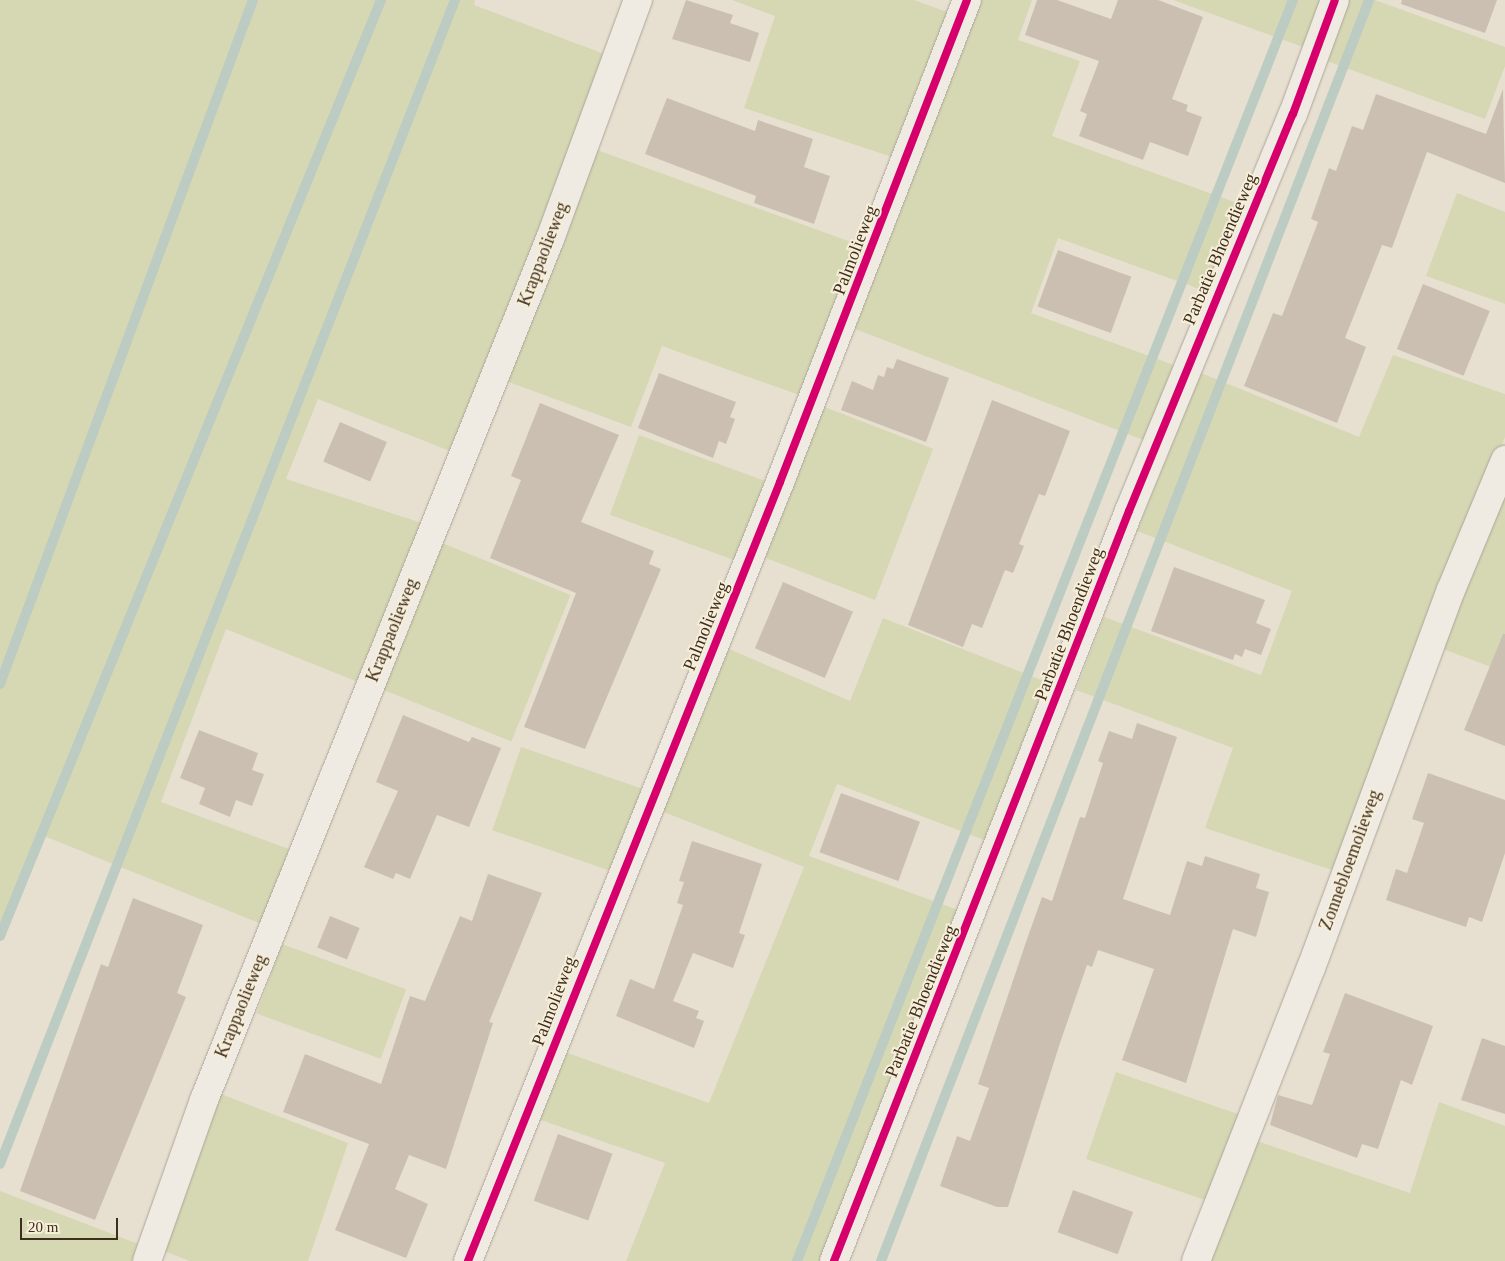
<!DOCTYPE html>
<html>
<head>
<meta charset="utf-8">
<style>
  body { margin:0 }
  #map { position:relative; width:1505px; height:1261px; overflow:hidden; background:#e7e0d1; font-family:"Times New Roman",serif }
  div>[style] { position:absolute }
  .green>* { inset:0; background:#d6d7b3; transform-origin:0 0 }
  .stream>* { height:10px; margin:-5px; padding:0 5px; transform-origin:5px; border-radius:5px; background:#bcccc2 }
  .building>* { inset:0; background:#cbbfb2; transform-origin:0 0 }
  .roads { filter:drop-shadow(0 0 1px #ada599) drop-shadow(0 0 1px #ada599) }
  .street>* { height:28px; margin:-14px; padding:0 14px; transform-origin:14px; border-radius:14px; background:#efebe3 }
  .cycleway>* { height:8px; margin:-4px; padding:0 4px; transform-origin:4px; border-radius:4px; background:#d6006c }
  span { translate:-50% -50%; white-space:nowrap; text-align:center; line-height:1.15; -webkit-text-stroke:4px #f7eed8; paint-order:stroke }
  .street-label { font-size:18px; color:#3d2e20 }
  .scale { position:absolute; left:20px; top:1218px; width:98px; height:22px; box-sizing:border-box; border:2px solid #3d2e20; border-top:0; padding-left:6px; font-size:15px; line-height:18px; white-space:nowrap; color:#3d2e20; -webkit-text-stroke:4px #f7eed8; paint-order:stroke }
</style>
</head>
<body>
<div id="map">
  <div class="green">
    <i style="clip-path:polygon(0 0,475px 0,474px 5px,607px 55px,455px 453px,318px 399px,286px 479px,422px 523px,358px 682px,226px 629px,161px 802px,289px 849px,264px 925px,39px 834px,0 936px)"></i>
    <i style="clip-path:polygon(732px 0,914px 0,950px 13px,898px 159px,744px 108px,775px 16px)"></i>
    <i style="clip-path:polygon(974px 0,1032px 0,1018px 40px,1080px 61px,1052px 136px,1237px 203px,1205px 291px,1058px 238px,1031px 313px,1174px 365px,1146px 441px,850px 327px)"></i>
    <i style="clip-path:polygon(1173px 0,1323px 0,1306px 48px)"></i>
    <i style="clip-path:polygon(1348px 0,1375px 0,1505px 47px,1505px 66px,1485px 119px,1327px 61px)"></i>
    <i style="clip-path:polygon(597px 150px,862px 246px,805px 397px,662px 346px,631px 427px,506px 381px)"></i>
    <i style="clip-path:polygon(1457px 193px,1505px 212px,1505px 304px,1426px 276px)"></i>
    <i style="clip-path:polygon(1393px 355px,1505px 394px,1505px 437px,1335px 871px,1205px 828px,1233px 748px,1076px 690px,1104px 617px,1261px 675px,1292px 591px,1137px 531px,1201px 373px,1359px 437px)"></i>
    <i style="left:822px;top:406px;width:119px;height:162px;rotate:21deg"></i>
    <i style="left:639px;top:435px;width:134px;height:85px;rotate:20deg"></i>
    <i style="clip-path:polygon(1505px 481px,1505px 672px,1440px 648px)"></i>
    <i style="left:437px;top:541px;width:144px;height:158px;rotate:22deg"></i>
    <i style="clip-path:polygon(883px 618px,1049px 683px,987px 841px,837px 784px,809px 856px,961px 911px,823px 1261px,626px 1261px,665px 1163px,538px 1119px,562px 1051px,709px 1103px,804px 867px,656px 809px,722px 646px,850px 701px)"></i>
    <i style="left:521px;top:747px;width:129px;height:88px;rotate:19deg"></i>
    <i style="left:282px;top:944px;width:132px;height:74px;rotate:20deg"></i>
    <i style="left:1116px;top:1072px;width:135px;height:92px;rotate:19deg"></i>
    <i style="clip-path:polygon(221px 1094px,348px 1143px,308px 1261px,190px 1261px,161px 1250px)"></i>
    <i style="clip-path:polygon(1439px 1102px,1505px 1126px,1505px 1261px,1208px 1261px,1254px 1140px,1410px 1193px)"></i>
    <i style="clip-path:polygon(0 1191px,141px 1245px,135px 1261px,0 1261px)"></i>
  </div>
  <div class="stream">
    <i style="left:0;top:684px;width:729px;rotate:-69.7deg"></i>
    <i style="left:0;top:936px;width:1011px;rotate:-67.85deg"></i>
    <i style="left:0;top:1164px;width:1250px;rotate:-68.65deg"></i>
    <i style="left:797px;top:1261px;width:1355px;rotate:-68.53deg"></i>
    <i style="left:881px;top:1261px;width:1352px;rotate:-68.84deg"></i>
  </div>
  <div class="building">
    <i style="clip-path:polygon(686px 0,733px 15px,730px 23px,759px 33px,750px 62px,672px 39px)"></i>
    <i style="clip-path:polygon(1037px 0,1057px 0,1111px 19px,1118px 0,1158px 0,1203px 17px,1172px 99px,1188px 105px,1186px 111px,1202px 117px,1188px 156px,1150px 142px,1143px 160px,1079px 136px,1087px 114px,1080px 111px,1099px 61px,1025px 35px)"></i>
    <i style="clip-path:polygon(1402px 0,1497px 0,1485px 33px,1401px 4px)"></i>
    <i style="clip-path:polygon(1503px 89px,1505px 183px,1427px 152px,1392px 248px,1382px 245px,1345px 338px,1366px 347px,1337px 423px,1244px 386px,1273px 313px,1282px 316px,1318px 222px,1311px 219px,1329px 168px,1336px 171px,1352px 126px,1363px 130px,1376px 94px,1486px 134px)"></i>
    <i style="clip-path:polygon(667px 98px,755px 131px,758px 120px,813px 139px,804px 167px,830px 176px,814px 224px,754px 203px,756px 196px,645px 154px)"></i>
    <i style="left:1058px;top:250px;width:78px;height:60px;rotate:20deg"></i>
    <i style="left:1423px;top:284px;width:72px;height:70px;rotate:22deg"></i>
    <i style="clip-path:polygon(897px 359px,949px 378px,926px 442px,841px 410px,852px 381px,873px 390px,878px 375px,884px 377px,887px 367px,893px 369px)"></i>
    <i style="clip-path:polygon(659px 373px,736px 402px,730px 417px,735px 419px,726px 444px,719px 441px,713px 458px,638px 428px)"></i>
    <i style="clip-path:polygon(992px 400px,1070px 431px,1045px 496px,1039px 494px,1019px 544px,1024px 546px,1013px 573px,1005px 570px,982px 628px,972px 624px,963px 647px,908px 625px)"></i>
    <i style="clip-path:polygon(540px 403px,619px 435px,581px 522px,654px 551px,649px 564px,661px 569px,585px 749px,524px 727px,576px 593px,490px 558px,521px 480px,511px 476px)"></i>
    <i style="left:340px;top:422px;width:51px;height:43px;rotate:23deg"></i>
    <i style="clip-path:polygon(1174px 567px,1265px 600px,1256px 623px,1271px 629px,1261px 655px,1245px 649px,1242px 657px,1235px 654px,1233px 660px,1151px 631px)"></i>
    <i style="left:783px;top:582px;width:76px;height:72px;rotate:23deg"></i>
    <i style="clip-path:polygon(1503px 634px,1505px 634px,1505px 746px,1464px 730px)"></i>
    <i style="clip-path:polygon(403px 715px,469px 742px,472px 737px,501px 748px,469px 827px,437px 815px,410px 879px,396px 873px,393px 879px,364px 867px,398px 791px,376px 782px)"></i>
    <i style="clip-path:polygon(1137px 723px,1177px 737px,1123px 899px,1170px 915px,1187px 861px,1202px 866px,1205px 856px,1260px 874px,1256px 888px,1269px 892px,1256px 937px,1233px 929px,1186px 1083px,1122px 1060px,1154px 969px,1098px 950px,1092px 967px,1087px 965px,1060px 1043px,1008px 1207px,997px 1207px,940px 1186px,957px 1136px,970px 1141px,989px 1088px,978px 1084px,1026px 942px,1042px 897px,1052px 901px,1080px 817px,1085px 818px,1103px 763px,1098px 761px,1109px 731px,1132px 739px)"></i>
    <i style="clip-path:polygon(199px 730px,258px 753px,252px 770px,264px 774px,252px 806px,236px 800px,230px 817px,199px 804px,205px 788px,180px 778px)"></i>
    <i style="clip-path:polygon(1428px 773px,1505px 800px,1505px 853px,1482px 922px,1469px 917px,1466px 927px,1386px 900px,1396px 869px,1407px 873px,1424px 823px,1412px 819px)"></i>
    <i style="left:841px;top:793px;width:84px;height:63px;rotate:20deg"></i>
    <i style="clip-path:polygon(692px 841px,762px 864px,739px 933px,745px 935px,733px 968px,693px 953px,673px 1001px,699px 1011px,696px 1018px,704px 1021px,694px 1048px,616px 1016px,630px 979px,654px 989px,683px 905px,677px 903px,684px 882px,679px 881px)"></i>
    <i style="clip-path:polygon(488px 874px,542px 893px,489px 1022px,493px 1023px,446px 1169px,409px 1155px,395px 1189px,428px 1204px,406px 1258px,335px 1230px,369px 1144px,283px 1112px,305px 1054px,381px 1084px,410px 996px,425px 1001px,460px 916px,472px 921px)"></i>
    <i style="clip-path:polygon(133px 898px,203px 925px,177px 993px,186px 997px,95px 1220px,20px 1191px,101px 964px,108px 967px)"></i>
    <i style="left:330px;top:916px;width:32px;height:34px;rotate:22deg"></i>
    <i style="clip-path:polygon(1345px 993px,1433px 1026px,1412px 1085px,1401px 1080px,1378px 1149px,1362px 1144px,1357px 1158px,1270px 1125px,1278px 1095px,1312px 1105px,1330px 1054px,1323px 1052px)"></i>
    <i style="clip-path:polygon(1482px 1038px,1505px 1046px,1505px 1114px,1461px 1100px)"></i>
    <i style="left:558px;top:1134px;width:58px;height:71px;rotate:20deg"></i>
    <i style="left:1073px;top:1190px;width:64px;height:45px;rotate:20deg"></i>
  </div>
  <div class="roads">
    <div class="street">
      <i style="left:147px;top:1261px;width:171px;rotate:-70.5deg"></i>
      <i style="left:204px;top:1100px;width:928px;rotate:-68.11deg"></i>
      <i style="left:550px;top:239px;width:255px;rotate:-69.8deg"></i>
      <i style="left:468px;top:1261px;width:839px;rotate:-68.17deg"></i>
      <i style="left:780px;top:482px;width:517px;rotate:-68.8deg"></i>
      <i style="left:834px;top:1261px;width:806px;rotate:-68.53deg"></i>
      <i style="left:1129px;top:511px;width:430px;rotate:-67.6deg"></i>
      <i style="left:1293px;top:114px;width:121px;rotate:-69.8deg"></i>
      <i style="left:1196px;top:1261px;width:315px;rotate:-68.6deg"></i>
      <i style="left:1311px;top:968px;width:403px;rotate:-69.7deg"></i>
      <i style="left:1451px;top:590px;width:141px;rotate:-67.4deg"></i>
    </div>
  </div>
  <div class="cycleway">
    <i style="left:468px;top:1261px;width:839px;rotate:-68.17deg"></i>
    <i style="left:780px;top:482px;width:517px;rotate:-68.8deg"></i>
    <i style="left:834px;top:1261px;width:806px;rotate:-68.53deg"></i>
    <i style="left:1129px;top:511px;width:430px;rotate:-67.6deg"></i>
    <i style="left:1293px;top:114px;width:121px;rotate:-69.8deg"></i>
  </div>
  <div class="street-label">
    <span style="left:1220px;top:249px;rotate:-67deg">Parbatie Bhoendieweg</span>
    <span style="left:855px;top:250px;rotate:-69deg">Palmolieweg</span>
    <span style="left:543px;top:254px;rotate:-69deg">Krappaolieweg</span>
    <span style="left:1069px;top:624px;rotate:-69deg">Parbatie Bhoendieweg</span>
    <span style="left:706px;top:626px;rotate:-68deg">Palmolieweg</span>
    <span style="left:392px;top:630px;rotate:-68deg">Krappaolieweg</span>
    <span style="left:1350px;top:860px;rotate:-70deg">Zonnebloemolieweg</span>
    <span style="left:554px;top:1001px;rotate:-69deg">Palmolieweg</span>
    <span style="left:921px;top:1001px;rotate:-68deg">Parbatie Bhoendieweg</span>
    <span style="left:241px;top:1006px;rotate:-68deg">Krappaolieweg</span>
  </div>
  <div class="scale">20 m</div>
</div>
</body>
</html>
